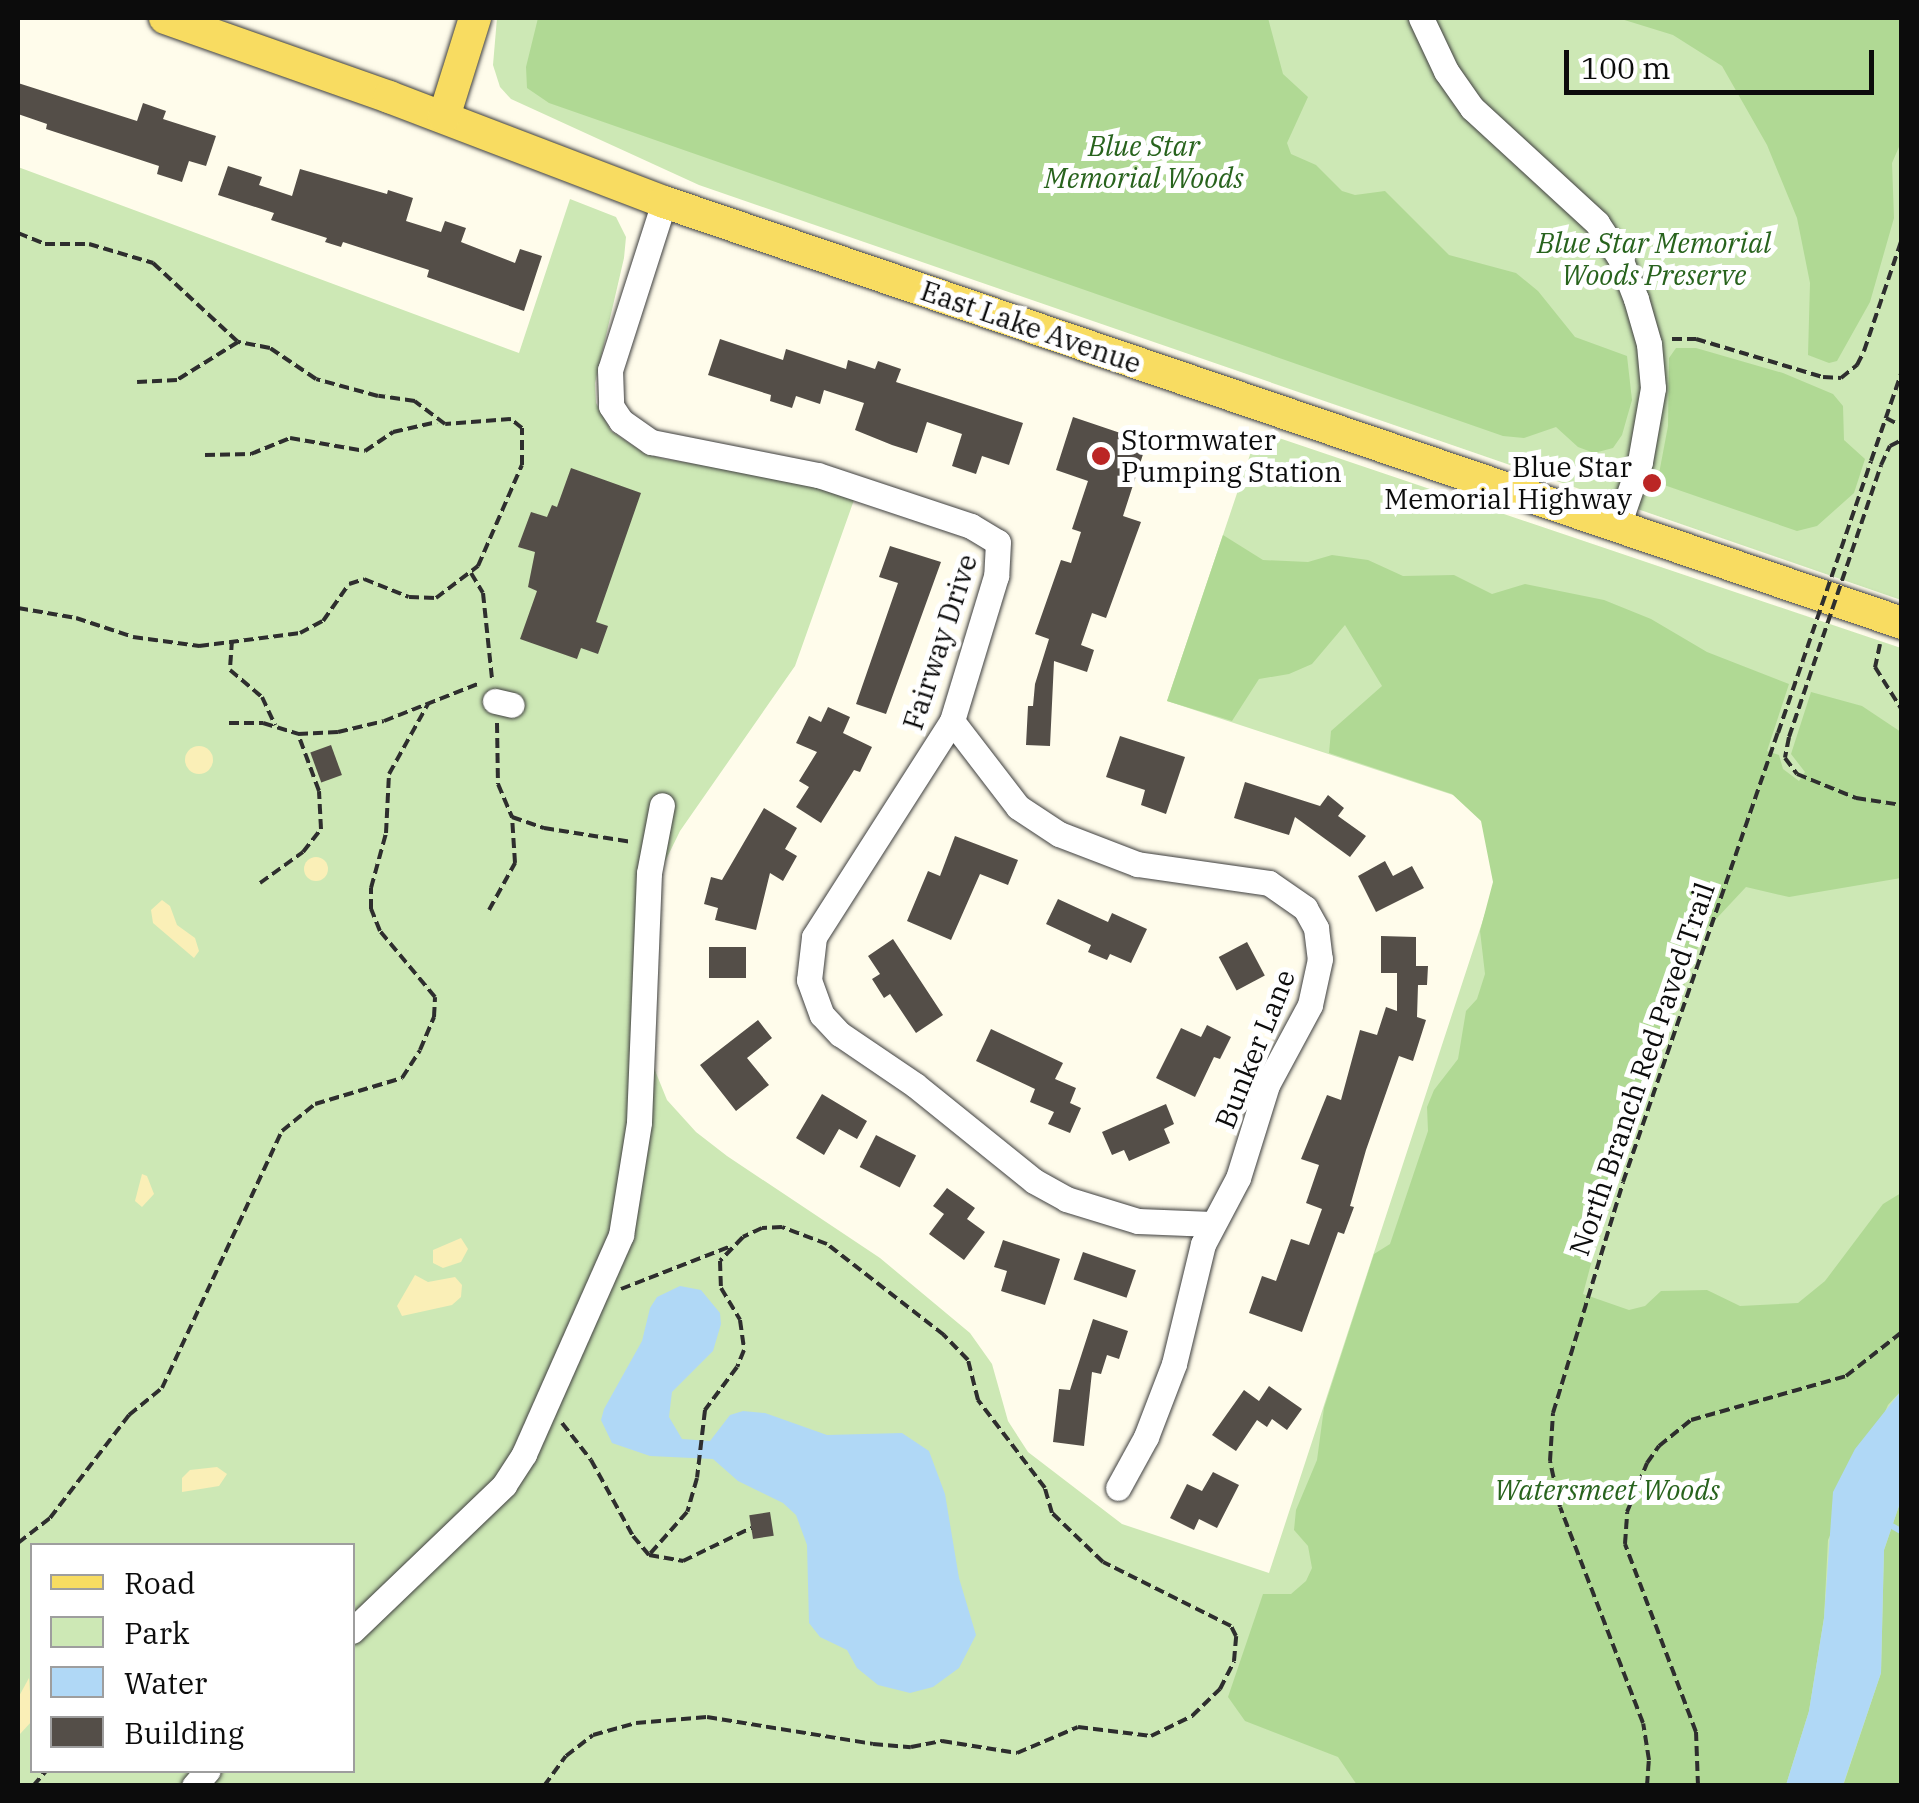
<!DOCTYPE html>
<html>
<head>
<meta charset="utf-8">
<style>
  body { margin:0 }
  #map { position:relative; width:1919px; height:1803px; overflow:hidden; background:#fffceb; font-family:"IBM Plex Serif",serif }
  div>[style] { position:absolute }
  .green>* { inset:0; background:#cde8b5 }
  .forest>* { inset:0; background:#b0d994 }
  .sand>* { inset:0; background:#faefb7 }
  .round { border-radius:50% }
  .water>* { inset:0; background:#b0d8f6 }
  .stream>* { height:6px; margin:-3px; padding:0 3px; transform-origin:3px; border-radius:3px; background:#b0d8f6 }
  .building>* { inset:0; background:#544e48; transform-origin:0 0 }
  .path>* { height:4px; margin-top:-2px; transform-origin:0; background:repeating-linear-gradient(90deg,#2e2e2e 0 10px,transparent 0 15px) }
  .roads { filter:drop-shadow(0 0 2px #3f3f3f) drop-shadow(0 0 2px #3f3f3f) }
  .minor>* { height:25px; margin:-12.5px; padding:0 12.5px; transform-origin:12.5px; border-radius:12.5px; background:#fff }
  .major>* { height:32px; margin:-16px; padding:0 16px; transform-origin:16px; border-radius:16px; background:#f8dc61 }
  .path-bridge>* { height:4px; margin-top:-2px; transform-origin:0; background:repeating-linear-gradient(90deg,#2e2e2e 0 10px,transparent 0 15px) }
  .dots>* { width:28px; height:28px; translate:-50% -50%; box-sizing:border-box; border:5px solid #fff; border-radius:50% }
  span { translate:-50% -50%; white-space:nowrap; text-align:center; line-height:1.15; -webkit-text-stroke:10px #fff; paint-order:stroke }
  .park-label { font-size:28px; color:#28631d; font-style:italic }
  .street-label { font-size:28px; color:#0c0c0c }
  .poi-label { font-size:28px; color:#0c0c0c }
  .left { translate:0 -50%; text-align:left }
  .right { translate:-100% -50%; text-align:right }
  .frame { position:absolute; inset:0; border:20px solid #0c0c0c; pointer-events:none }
  .legend { position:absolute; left:30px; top:1543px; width:325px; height:230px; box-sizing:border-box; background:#fff; border:2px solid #9e9e9e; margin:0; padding:12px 18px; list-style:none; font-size:30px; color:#0c0c0c }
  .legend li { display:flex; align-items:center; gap:20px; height:50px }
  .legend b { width:50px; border:2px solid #9e9e9e }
  .scale { position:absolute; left:1564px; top:50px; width:310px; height:45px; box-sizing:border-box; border:5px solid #0c0c0c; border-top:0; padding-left:12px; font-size:30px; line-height:35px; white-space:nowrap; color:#0c0c0c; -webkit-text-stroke:8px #fff; paint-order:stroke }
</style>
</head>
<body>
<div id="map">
  <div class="green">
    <i style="clip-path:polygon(497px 18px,1901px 18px,1901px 600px,699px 185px,511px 99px,500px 87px,493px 65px)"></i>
    <i style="clip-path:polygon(evenodd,18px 167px,519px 353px,570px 199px,616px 217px,626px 237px,624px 258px,595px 383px,596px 403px,611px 431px,644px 453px,664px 459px,792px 479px,854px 500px,795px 666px,680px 831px,659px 874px,650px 1041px,654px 1068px,667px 1100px,696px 1132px,727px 1156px,880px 1258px,970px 1333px,992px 1364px,1008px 1421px,1028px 1452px,1122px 1524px,1269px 1573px,1517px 816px,1167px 701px,1258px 431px,1901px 648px,1901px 1785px,18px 1785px,18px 167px,32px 1546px,352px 1546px,352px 1770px,32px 1770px,32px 1546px)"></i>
  </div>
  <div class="forest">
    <i style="clip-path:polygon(538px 18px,1268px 18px,1283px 74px,1308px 97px,1287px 143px,1291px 154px,1316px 165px,1342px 191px,1355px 195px,1385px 191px,1449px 255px,1516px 273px,1538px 291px,1575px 337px,1627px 356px,1632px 400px,1622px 435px,1613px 448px,1594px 453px,1578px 447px,1556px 427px,1524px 438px,1503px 436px,549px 103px,527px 88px,526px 67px)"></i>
    <i style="clip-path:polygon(1618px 18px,1901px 18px,1902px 140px,1892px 163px,1894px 218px,1870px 302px,1837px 361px,1829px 363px,1808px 355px,1810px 283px,1797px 218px,1767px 145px,1722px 66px,1673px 35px)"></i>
    <i style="clip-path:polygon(1676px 348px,1696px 348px,1783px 373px,1833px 394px,1843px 406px,1844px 440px,1865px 459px,1854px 493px,1817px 526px,1797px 531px,1664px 485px,1658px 479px,1668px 426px,1669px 358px)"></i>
    <i style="clip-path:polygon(1223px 535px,1263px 560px,1308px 562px,1332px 555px,1368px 560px,1403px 576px,1454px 575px,1492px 594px,1525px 584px,1604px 600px,1651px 619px,1707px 652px,1789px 684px,1767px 751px,1779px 755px,1783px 769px,1799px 781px,1805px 772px,1791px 754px,1811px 692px,1862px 706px,1901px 732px,1901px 878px,1789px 897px,1746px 887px,1703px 933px,1608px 1200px,1583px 1294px,1629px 1310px,1645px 1306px,1661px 1291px,1707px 1290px,1740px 1306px,1798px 1303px,1825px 1281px,1883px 1204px,1901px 1193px,1901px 1391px,1888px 1405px,1828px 1540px,1824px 1618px,1809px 1711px,1786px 1785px,1357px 1785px,1338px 1757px,1245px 1721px,1228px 1697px,1263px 1594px,1291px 1594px,1306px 1581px,1312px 1568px,1308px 1546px,1294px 1530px,1296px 1510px,1317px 1460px,1324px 1408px,1374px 1254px,1390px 1244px,1428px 1131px,1427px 1107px,1434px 1090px,1458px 1059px,1466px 1011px,1477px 999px,1485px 974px,1480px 931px,1493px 882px,1481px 821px,1452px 794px,1329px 753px,1331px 731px,1382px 686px,1345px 625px,1312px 664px,1289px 674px,1259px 679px,1232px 721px,1167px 701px)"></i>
    <i style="clip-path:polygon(1901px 1500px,1901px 1785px,1843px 1786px,1881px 1673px,1884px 1550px)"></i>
  </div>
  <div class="sand">
    <i class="round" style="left:185px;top:746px;width:28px;height:28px"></i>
    <i class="round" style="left:304px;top:857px;width:24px;height:24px"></i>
    <i style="clip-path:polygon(162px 900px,170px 906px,177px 925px,195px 938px,199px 951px,194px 958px,153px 923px,151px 910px)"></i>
    <i style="clip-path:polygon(142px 1174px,147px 1176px,154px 1194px,142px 1207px,135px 1201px)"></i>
    <i style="clip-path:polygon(461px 1238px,468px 1249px,461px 1262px,443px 1268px,433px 1263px,433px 1250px)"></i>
    <i style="clip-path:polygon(415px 1275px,428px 1282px,455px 1277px,462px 1285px,461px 1297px,452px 1305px,402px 1316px,397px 1306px)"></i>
    <i style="clip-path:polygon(217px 1467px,227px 1474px,219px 1486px,182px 1492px,182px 1478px,190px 1470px)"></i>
    <i style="clip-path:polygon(29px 1678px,32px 1721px,20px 1734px,18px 1698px)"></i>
  </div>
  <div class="water">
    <i style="clip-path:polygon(680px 1286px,701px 1290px,720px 1313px,721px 1324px,713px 1351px,672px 1392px,669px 1417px,682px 1439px,710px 1441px,730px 1415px,743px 1411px,765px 1413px,827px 1435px,902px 1433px,929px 1451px,945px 1494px,959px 1578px,976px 1635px,959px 1668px,933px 1687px,910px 1693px,878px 1685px,857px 1668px,847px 1650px,820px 1637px,809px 1623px,807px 1545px,796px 1515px,783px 1503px,738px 1481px,713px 1459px,650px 1456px,612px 1443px,601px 1420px,604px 1409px,642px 1341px,650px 1308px,657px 1297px)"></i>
    <i style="clip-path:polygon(1901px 1391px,1901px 1500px,1884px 1550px,1881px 1673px,1843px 1785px,1786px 1785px,1809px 1711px,1824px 1618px,1833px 1492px,1855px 1449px)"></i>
  </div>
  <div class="stream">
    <i style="left:1885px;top:1522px;width:20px;rotate:30deg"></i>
  </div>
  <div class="building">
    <i style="clip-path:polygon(18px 83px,137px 121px,143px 103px,166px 111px,163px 119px,216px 136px,206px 166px,189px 161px,182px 182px,157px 174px,159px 166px,46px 129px,47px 124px,18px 114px)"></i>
    <i style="clip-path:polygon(228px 166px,262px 177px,259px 185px,292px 196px,300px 169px,387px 194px,388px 190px,413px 198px,406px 221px,441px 232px,445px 221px,466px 228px,461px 242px,515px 263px,520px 249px,542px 256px,524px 311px,427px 277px,429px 270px,343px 242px,341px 247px,325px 242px,327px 238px,271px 220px,274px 213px,218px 195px)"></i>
    <i style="clip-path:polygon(720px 339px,783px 360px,786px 349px,846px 369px,848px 360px,875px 369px,878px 361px,901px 369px,896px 382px,1023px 423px,1009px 465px,982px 456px,976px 474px,952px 466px,962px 434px,927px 422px,917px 453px,892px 445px,855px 430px,864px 403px,824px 390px,820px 404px,796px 396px,792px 408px,770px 401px,771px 395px,708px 375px)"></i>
    <i style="clip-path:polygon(1073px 417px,1147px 442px,1123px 516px,1141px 522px,1106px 618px,1092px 613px,1081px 645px,1094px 650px,1087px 672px,1054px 661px,1050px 746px,1026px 745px,1028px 706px,1033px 706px,1035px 684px,1049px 639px,1035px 634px,1061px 560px,1071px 563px,1081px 532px,1072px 529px,1088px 481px,1056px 470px)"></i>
    <i style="clip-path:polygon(571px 468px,641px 493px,596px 622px,608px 626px,598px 654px,581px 648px,577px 659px,520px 639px,537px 591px,528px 587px,535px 552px,518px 547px,531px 512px,547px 517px,552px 505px,557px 507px)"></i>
    <i style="clip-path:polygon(890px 546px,941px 562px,886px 714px,856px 704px,898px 583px,879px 577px)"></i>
    <i style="clip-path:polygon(828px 707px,850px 717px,843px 733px,872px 747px,860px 772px,854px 770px,821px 823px,796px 807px,809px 787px,799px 781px,817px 752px,796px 743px,809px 716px,821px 722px)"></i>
    <i style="clip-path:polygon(1120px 736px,1185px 757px,1166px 814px,1141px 805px,1145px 790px,1106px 777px)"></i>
    <i style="left:331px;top:745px;width:32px;height:22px;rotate:70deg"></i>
    <i style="clip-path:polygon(1245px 782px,1320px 806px,1328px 795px,1344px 808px,1338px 816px,1366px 836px,1350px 857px,1295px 817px,1289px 835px,1234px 818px)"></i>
    <i style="clip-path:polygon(764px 808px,797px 828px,785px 849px,797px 856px,783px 881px,770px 873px,756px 930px,715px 920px,718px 908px,704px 904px,711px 877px,722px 880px)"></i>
    <i style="clip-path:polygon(955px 836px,1018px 860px,1008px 885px,980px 874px,951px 940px,907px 921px,928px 871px,940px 876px)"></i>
    <i style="clip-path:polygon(1385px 861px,1393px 876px,1412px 866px,1424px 888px,1376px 912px,1358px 876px)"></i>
    <i style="clip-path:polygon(1058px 899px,1108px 922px,1112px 913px,1147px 929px,1131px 963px,1110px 954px,1107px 960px,1088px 952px,1091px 945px,1046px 924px)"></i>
    <i style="clip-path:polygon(1381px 936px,1416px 937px,1416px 966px,1428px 966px,1427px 985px,1418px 985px,1417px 1017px,1426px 1020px,1413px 1061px,1399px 1056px,1366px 1150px,1350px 1206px,1354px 1207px,1344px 1234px,1338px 1232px,1302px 1332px,1249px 1313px,1262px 1276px,1276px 1281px,1291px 1239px,1309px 1245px,1322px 1209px,1306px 1203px,1319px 1165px,1301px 1159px,1327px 1095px,1341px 1100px,1360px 1030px,1377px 1035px,1386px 1007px,1397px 1011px,1397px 973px,1381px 973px)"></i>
    <i style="clip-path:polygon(893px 939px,943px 1015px,916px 1033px,890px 994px,884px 998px,872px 979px,880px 974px,868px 956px)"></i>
    <i style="left:1247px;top:942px;width:38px;height:32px;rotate:62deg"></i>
    <i style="left:709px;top:947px;width:37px;height:31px"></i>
    <i style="clip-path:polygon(758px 1020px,772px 1038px,747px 1058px,769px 1085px,736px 1111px,700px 1065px)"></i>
    <i style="clip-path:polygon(1207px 1025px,1231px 1037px,1220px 1059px,1214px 1057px,1195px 1097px,1156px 1078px,1181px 1028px,1201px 1037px)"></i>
    <i style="clip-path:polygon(991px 1029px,1063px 1063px,1055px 1079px,1076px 1088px,1070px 1103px,1081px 1108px,1070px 1133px,1048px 1124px,1054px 1112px,1030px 1102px,1035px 1089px,976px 1061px)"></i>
    <i style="clip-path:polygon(822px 1094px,867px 1121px,857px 1139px,839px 1129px,824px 1155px,796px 1138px)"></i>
    <i style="clip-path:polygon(1166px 1104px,1174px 1124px,1164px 1129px,1170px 1143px,1129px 1161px,1124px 1150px,1112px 1155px,1102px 1132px)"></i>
    <i style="left:876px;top:1135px;width:45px;height:36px;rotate:27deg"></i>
    <i style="clip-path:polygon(947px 1188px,975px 1208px,967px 1219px,985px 1232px,964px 1260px,929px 1234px,944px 1214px,933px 1206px)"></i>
    <i style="clip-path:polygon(1003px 1240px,1060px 1259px,1045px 1305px,1001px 1291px,1007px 1271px,994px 1267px)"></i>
    <i style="left:1083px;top:1252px;width:56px;height:29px;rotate:19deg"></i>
    <i style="clip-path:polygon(1093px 1319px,1128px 1331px,1119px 1359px,1107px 1355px,1101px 1374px,1092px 1372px,1084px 1446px,1053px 1442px,1059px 1389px,1070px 1390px)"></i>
    <i style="clip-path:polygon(1269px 1386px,1302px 1409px,1287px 1430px,1272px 1419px,1267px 1427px,1257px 1420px,1236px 1451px,1212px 1435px,1244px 1390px,1259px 1401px)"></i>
    <i style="clip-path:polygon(1213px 1472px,1239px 1485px,1217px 1528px,1199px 1519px,1194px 1530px,1170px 1518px,1187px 1484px,1202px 1491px)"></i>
    <i style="left:770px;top:1512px;width:24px;height:21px;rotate:81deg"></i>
  </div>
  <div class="path">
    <i style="left:18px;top:233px;width:29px;rotate:22deg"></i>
    <i style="left:45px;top:244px;width:44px"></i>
    <i style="left:89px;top:244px;width:67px;rotate:16.5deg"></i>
    <i style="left:153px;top:263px;width:115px;rotate:42.9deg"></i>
    <i style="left:1672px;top:339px;width:24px"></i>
    <i style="left:1696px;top:339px;width:133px;rotate:16.7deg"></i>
    <i style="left:1823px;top:377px;width:18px;rotate:3deg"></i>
    <i style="left:1841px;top:378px;width:21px;rotate:-39deg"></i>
    <i style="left:1857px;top:365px;width:16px;rotate:-63deg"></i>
    <i style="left:1864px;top:351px;width:118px;rotate:-71.3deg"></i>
    <i style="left:1886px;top:418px;width:18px;rotate:27deg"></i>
    <i style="left:205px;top:455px;width:46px;rotate:-1.2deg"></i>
    <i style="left:251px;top:454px;width:42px;rotate:-22.3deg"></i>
    <i style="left:290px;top:438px;width:76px;rotate:9.8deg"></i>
    <i style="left:365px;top:451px;width:34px;rotate:-34deg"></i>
    <i style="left:393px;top:432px;width:45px;rotate:-12.8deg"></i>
    <i style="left:1871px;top:461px;width:95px;rotate:-71deg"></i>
    <i style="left:1881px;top:465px;width:21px;rotate:-65deg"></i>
    <i style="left:1890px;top:446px;width:13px;rotate:-27deg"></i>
    <i style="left:471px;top:573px;width:23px;rotate:59deg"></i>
    <i style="left:483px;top:593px;width:86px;rotate:84deg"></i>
    <i style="left:18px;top:608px;width:59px;rotate:9.8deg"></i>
    <i style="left:76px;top:618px;width:60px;rotate:18.4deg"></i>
    <i style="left:133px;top:637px;width:67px;rotate:7.8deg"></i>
    <i style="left:199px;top:646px;width:102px;rotate:-7.3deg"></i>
    <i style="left:300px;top:633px;width:26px;rotate:-28deg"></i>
    <i style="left:323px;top:621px;width:45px;rotate:-54.9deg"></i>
    <i style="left:349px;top:584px;width:16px;rotate:-18deg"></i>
    <i style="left:364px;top:579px;width:48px;rotate:21.8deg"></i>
    <i style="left:409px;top:597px;width:27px;rotate:2deg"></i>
    <i style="left:436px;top:598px;width:53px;rotate:-37.3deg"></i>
    <i style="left:478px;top:566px;width:110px;rotate:-66.5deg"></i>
    <i style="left:522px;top:465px;width:37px;rotate:-90deg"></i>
    <i style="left:522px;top:428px;width:14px;rotate:-141deg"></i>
    <i style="left:511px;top:419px;width:66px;rotate:175.7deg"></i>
    <i style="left:445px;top:424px;width:38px;rotate:-143deg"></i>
    <i style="left:415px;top:401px;width:37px;rotate:-172deg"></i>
    <i style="left:378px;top:396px;width:64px;rotate:-164.7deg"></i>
    <i style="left:316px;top:379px;width:55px;rotate:-146deg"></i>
    <i style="left:270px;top:348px;width:33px;rotate:-169deg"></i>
    <i style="left:238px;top:342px;width:72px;rotate:148.1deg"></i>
    <i style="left:177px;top:380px;width:40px;rotate:177.1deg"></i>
    <i style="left:232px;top:640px;width:30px;rotate:94deg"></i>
    <i style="left:230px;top:670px;width:42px;rotate:40.2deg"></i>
    <i style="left:262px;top:697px;width:31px;rotate:65deg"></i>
    <i style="left:1880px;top:644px;width:24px;rotate:102deg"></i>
    <i style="left:1875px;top:667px;width:51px;rotate:57.9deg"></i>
    <i style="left:229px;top:723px;width:34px"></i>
    <i style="left:263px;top:723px;width:37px;rotate:17deg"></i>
    <i style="left:298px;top:734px;width:40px;rotate:-2.9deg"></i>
    <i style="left:338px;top:732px;width:47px;rotate:-13.4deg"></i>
    <i style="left:384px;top:721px;width:101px;rotate:-21.5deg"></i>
    <i style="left:497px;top:723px;width:61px;rotate:89.1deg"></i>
    <i style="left:498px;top:784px;width:36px;rotate:67deg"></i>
    <i style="left:512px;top:817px;width:34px;rotate:19deg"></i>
    <i style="left:544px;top:828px;width:89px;rotate:9deg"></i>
    <i style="left:1789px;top:737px;width:21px;rotate:101deg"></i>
    <i style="left:1785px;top:758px;width:20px;rotate:53deg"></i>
    <i style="left:1797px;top:774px;width:64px;rotate:22.1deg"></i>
    <i style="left:1856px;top:798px;width:47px;rotate:8.7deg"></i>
    <i style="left:260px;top:883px;width:53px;rotate:-35.8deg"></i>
    <i style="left:303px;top:852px;width:29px;rotate:-52deg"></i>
    <i style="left:321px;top:829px;width:38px;rotate:-93deg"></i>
    <i style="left:319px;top:791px;width:61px;rotate:-110.2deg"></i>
    <i style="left:489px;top:910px;width:54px;rotate:-61deg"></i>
    <i style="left:515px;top:863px;width:46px;rotate:-93.7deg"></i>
    <i style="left:621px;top:1289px;width:116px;rotate:-21.3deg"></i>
    <i style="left:562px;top:1423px;width:47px;rotate:51.9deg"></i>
    <i style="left:591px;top:1460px;width:87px;rotate:61.1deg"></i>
    <i style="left:633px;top:1536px;width:25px;rotate:50deg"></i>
    <i style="left:649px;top:1555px;width:35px;rotate:10deg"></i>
    <i style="left:683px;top:1561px;width:76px;rotate:-25.9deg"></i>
    <i style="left:18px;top:1543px;width:41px;rotate:-38deg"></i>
    <i style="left:50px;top:1518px;width:130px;rotate:-52.5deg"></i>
    <i style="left:129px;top:1415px;width:43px;rotate:-39.3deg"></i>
    <i style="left:162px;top:1388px;width:284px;rotate:-65deg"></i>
    <i style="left:282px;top:1131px;width:43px;rotate:-39.3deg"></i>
    <i style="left:315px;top:1104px;width:91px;rotate:-16.6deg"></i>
    <i style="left:402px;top:1078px;width:33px;rotate:-57deg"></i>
    <i style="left:420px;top:1050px;width:36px;rotate:-67deg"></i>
    <i style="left:434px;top:1017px;width:20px;rotate:-87deg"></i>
    <i style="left:435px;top:997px;width:86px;rotate:-129.8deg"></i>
    <i style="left:380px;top:931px;width:24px;rotate:-112deg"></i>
    <i style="left:371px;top:909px;width:21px;rotate:-90deg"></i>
    <i style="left:371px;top:888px;width:57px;rotate:-74.7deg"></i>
    <i style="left:386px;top:833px;width:59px;rotate:-87.1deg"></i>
    <i style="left:389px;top:774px;width:80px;rotate:-60.9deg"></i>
    <i style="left:33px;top:1786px;width:21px;rotate:-49deg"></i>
    <i style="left:544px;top:1786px;width:37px;rotate:-54deg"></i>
    <i style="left:566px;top:1756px;width:34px;rotate:-38deg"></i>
    <i style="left:593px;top:1735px;width:45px;rotate:-15.6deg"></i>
    <i style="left:636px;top:1723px;width:71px;rotate:-4.8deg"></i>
    <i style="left:707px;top:1717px;width:168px;rotate:9.2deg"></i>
    <i style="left:873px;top:1744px;width:38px;rotate:5deg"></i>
    <i style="left:911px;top:1747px;width:32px;rotate:-11deg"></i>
    <i style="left:942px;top:1741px;width:76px;rotate:9.1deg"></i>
    <i style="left:1017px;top:1753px;width:66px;rotate:-23.1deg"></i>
    <i style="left:1078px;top:1727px;width:74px;rotate:7deg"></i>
    <i style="left:1151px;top:1736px;width:46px;rotate:-26deg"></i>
    <i style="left:1192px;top:1716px;width:39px;rotate:-44deg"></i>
    <i style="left:1220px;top:1689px;width:31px;rotate:-63deg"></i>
    <i style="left:1234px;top:1661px;width:25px;rotate:-85deg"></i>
    <i style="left:1236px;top:1636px;width:11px;rotate:-117deg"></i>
    <i style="left:1231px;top:1626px;width:143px;rotate:-153.4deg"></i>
    <i style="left:1103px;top:1562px;width:71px;rotate:-136.1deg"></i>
    <i style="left:1052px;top:1513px;width:26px;rotate:-106deg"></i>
    <i style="left:1045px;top:1488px;width:111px;rotate:-127.3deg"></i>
    <i style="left:978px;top:1400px;width:41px;rotate:-104deg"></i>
    <i style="left:968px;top:1360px;width:35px;rotate:-134deg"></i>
    <i style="left:944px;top:1335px;width:148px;rotate:-142.1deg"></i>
    <i style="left:827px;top:1244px;width:48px;rotate:-159.3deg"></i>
    <i style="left:782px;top:1227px;width:20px;rotate:177deg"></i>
    <i style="left:762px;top:1228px;width:21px;rotate:155deg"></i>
    <i style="left:743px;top:1237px;width:33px;rotate:134deg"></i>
    <i style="left:720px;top:1261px;width:27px;rotate:88deg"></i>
    <i style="left:721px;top:1288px;width:37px;rotate:59deg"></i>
    <i style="left:740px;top:1320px;width:30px;rotate:82deg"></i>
    <i style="left:744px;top:1350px;width:18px;rotate:112deg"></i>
    <i style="left:737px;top:1367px;width:54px;rotate:126.7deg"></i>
    <i style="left:705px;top:1410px;width:68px;rotate:96.7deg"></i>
    <i style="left:697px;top:1478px;width:35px;rotate:106deg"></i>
    <i style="left:687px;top:1512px;width:57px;rotate:131.5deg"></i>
    <i style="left:1647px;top:1786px;width:26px;rotate:-86deg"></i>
    <i style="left:1649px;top:1760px;width:37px;rotate:-99deg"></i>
    <i style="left:1643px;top:1723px;width:231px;rotate:-111deg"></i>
    <i style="left:1560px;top:1507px;width:47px;rotate:-102.3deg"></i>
    <i style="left:1550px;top:1461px;width:48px;rotate:-86.4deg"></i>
    <i style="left:1553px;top:1413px;width:241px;rotate:-73.1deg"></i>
    <i style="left:1623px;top:1182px;width:475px;rotate:-71deg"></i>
    <i style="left:1698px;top:1786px;width:54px;rotate:-92.1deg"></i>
    <i style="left:1696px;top:1732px;width:201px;rotate:-110.7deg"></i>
    <i style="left:1625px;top:1544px;width:32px;rotate:-86deg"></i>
    <i style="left:1627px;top:1512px;width:53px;rotate:-67.8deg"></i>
    <i style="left:1647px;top:1463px;width:21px;rotate:-55deg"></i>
    <i style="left:1659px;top:1446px;width:41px;rotate:-39.1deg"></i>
    <i style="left:1691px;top:1420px;width:161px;rotate:-15.8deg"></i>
    <i style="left:1846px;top:1376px;width:71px;rotate:-38.2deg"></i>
  </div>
  <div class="roads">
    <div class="minor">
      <i style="left:1421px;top:18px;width:59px;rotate:64.7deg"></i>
      <i style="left:1446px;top:71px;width:45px;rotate:54.9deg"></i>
      <i style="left:1472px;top:108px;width:170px;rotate:42.6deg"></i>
      <i style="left:1597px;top:223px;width:42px;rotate:56.7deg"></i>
      <i style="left:1620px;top:258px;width:44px;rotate:68.7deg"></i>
      <i style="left:1636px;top:299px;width:47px;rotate:73.9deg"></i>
      <i style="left:1649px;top:344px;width:44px;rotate:84.8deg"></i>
      <i style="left:1653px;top:388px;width:75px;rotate:100deg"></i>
      <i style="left:1640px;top:462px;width:68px;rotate:109deg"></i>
      <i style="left:664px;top:202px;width:176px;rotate:107.8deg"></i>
      <i style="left:610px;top:370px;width:36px;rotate:88deg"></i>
      <i style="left:611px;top:406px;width:18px;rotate:56deg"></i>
      <i style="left:621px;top:421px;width:37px;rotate:35deg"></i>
      <i style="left:651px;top:442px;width:170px;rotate:11.2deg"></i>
      <i style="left:818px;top:475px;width:161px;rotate:18.4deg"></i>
      <i style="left:971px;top:526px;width:31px;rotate:31deg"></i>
      <i style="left:998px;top:542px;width:34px;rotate:93deg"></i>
      <i style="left:996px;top:576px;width:152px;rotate:106.9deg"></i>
      <i style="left:952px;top:721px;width:256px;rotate:122.6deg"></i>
      <i style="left:814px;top:937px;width:43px;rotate:96.6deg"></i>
      <i style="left:809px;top:980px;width:37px;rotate:70deg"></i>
      <i style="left:822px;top:1015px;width:26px;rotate:47deg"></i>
      <i style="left:840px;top:1034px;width:91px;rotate:34.2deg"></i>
      <i style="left:915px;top:1085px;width:153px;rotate:38.9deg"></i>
      <i style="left:1034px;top:1181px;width:37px;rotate:29deg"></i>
      <i style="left:1066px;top:1199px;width:75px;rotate:17deg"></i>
      <i style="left:1138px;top:1221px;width:74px;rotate:2.3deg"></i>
      <i style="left:495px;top:701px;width:17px;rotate:13deg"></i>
      <i style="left:952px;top:721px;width:108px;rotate:52.5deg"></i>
      <i style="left:1018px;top:807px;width:49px;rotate:33.4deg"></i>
      <i style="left:1059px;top:834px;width:84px;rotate:21deg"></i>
      <i style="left:1137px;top:864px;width:133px;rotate:8.2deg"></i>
      <i style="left:1269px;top:883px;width:44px;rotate:34.8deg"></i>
      <i style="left:1305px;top:908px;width:23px;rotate:61deg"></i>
      <i style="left:1316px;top:928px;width:31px;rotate:83deg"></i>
      <i style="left:1320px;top:959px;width:47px;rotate:102.3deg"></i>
      <i style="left:1310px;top:1005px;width:91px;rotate:118.3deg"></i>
      <i style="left:1267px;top:1085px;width:97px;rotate:107.3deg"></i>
      <i style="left:1238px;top:1178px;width:75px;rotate:117.9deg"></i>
      <i style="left:1203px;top:1244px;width:123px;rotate:103.6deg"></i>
      <i style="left:1174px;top:1364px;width:78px;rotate:111deg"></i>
      <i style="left:1146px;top:1437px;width:58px;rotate:118.8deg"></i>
      <i style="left:352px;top:1631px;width:211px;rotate:-43.8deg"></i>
      <i style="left:504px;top:1485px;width:37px;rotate:-57deg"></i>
      <i style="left:524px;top:1454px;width:240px;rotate:-66.1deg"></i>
      <i style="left:621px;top:1235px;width:114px;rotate:-80.9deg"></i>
      <i style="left:639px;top:1122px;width:249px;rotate:-87.7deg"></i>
      <i style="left:649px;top:873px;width:69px;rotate:-79.2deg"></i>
      <i style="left:194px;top:1786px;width:21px;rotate:-49deg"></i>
    </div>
    <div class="major">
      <i style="left:165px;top:18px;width:238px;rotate:19.4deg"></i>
      <i style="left:389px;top:97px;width:294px;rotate:20.9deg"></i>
      <i style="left:664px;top:202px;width:1308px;rotate:18.78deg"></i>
      <i style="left:444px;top:117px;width:104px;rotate:-72.6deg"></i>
    </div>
  </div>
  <div class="path-bridge">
    <i style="left:1778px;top:733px;width:287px;rotate:-71.1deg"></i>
    <i style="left:1789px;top:737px;width:287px;rotate:-71.3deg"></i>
  </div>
  <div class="dots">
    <i style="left:1101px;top:456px;background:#bb2625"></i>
    <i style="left:1652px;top:483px;background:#bb2625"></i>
  </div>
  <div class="park-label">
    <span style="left:1144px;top:162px">Blue Star<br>Memorial Woods</span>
    <span style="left:1654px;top:259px">Blue Star Memorial<br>Woods Preserve</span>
    <span style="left:1607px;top:1490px">Watersmeet Woods</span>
  </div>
  <div class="street-label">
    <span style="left:1031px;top:327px;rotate:19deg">East Lake Avenue</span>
    <span style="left:940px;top:642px;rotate:-72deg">Fairway Drive</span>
    <span style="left:1255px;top:1049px;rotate:-68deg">Bunker Lane</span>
    <span style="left:1642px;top:1069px;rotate:-71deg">North Branch Red Paved Trail</span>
  </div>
  <div class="poi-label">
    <span class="left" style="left:1121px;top:456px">Stormwater<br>Pumping Station</span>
    <span class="right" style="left:1632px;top:483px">Blue Star<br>Memorial Highway</span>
  </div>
  <div class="frame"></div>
  <ul class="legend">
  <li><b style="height:12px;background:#f8dc61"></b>Road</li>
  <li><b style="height:28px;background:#cde8b5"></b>Park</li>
  <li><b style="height:28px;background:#b0d8f6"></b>Water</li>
  <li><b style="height:28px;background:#544e48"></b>Building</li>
  </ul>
  <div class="scale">100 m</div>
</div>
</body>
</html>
